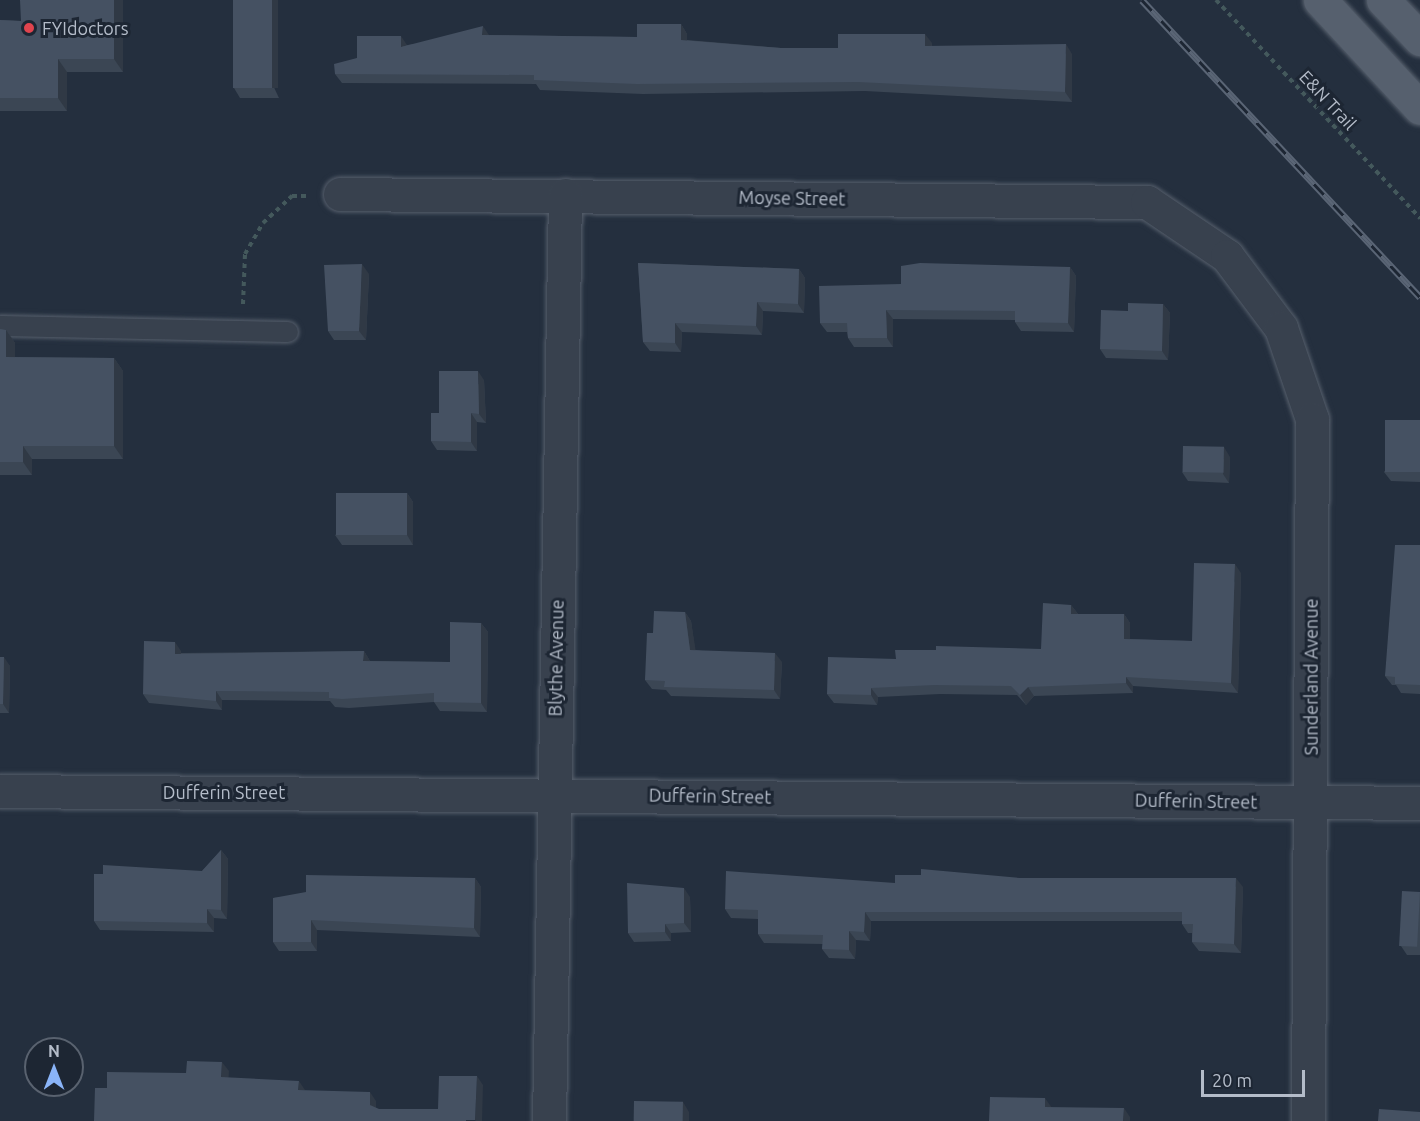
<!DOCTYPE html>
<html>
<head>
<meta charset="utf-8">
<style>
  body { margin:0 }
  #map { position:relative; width:1420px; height:1121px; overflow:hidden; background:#242f3e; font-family:Ubuntu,sans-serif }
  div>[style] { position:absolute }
  .path>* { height:4px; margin-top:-2px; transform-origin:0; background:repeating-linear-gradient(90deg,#44595c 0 4.5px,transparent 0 9px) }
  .roads { filter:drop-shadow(0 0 2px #565f6c) drop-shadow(0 0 2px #565f6c) }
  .lane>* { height:20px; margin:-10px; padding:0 10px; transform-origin:10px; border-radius:10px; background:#38414e }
  .street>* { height:33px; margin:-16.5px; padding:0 16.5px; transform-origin:16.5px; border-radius:16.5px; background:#38414e }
  .primary>* { height:33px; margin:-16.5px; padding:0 16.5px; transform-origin:16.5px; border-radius:16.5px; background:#56606e }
  .rail>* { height:7px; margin-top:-3.5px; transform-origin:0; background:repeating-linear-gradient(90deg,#1d2633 0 14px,#5a6575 0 28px); box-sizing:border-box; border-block:2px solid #5a6575 }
  .wall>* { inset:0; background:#3b4654 }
  .shaded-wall>* { inset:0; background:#303945; transform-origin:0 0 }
  .building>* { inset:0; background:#455162; transform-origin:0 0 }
  .dots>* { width:16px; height:16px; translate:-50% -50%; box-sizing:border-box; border:3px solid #1d2633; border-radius:50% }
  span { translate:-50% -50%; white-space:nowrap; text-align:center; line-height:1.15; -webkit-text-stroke:6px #1d2633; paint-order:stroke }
  .poi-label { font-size:18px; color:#b4bcc9 }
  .left { translate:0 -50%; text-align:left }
  .street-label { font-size:18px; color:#b4bcc9 }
  .north { position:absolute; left:24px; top:1037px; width:60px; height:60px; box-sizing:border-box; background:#1d2633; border:2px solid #59626f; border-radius:50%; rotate:0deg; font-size:16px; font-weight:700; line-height:24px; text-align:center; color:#b4bcc9 }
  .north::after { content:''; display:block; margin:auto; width:21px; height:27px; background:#8ab4f8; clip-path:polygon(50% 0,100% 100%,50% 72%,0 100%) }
  .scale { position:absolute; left:1201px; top:1070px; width:104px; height:27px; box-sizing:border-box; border:3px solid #b4bcc9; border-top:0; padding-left:8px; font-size:18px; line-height:21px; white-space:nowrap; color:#b4bcc9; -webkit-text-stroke:4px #1d2633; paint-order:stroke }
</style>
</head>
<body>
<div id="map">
  <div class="path">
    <i style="left:1216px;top:0;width:299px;rotate:46.9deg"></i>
    <i style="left:243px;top:304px;width:50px;rotate:-87.7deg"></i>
    <i style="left:245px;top:254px;width:36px;rotate:-60deg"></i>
    <i style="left:263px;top:223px;width:40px;rotate:-43deg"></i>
    <i style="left:292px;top:196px;width:14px"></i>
  </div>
  <div class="roads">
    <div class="lane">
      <i style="left:0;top:326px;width:288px;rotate:1.2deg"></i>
    </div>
    <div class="street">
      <i style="left:340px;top:194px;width:807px;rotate:0.57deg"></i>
      <i style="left:1147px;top:202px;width:97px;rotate:34deg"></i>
      <i style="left:1227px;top:256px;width:90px;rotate:53.1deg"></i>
      <i style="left:1281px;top:328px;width:96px;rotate:71.2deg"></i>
      <i style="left:1312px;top:419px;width:702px;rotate:90.33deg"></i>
      <i style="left:0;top:791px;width:1420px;rotate:0.48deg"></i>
      <i style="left:549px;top:1121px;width:926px;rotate:-89.01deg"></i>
    </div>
    <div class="primary">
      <i style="left:1320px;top:0;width:147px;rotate:47.2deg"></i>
      <i style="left:1383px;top:0;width:54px;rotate:46.5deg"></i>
    </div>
  </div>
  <div class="rail">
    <i style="left:1142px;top:0;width:407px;rotate:46.9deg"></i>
  </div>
  <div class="wall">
    <i style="clip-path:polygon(123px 0,123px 72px,67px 72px,67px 111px,0 111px,0 20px,21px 21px)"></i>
    <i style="clip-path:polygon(233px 0,279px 98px,240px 98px,234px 88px)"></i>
    <i style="clip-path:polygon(681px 24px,687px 34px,687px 40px,781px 48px,838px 48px,932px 43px,932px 46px,1072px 54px,1072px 102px,865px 91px,643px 94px,540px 90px,536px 84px,342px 83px,335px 74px,357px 58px,407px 45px,489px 35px,637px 37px)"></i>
    <i style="clip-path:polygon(638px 263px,799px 269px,805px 278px,804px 313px,763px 311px,762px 335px,682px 332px,681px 352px,650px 351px,643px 342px)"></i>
    <i style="clip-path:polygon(1070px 267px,1076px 276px,1074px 332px,1021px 331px,1015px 322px,1015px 320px,893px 319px,893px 347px,854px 347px,848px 338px,847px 332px,827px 332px,820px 323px,901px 284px)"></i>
    <i style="clip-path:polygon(369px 274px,366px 340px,334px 340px,328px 331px)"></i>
    <i style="clip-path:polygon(1163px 304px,1170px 313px,1168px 360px,1106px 358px,1100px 349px,1128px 311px)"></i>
    <i style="clip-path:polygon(0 329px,6px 330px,15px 343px,15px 357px,114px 358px,123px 371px,123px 459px,32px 459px,32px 475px,0 475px)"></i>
    <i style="clip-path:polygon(484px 380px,486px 423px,477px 422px,477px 451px,437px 450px,431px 441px,439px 413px)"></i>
    <i style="clip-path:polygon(1420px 420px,1420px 482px,1391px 481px,1384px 472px)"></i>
    <i style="clip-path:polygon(1230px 457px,1229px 483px,1188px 481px,1182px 472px)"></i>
    <i style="clip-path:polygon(407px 493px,413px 502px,413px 545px,342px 545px,335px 535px)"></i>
    <i style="clip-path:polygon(1420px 545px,1420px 694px,1401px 693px,1396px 685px,1392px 685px,1385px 676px)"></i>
    <i style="clip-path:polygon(1241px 573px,1238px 693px,1133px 686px,1133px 693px,1034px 696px,1026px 705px,1017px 695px,940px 694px,878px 697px,877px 705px,834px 703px,827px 694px,896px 659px,1041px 649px,1071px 605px,1078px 614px,1124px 614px,1130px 623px,1130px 639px,1192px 641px)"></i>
    <i style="clip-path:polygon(685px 612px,691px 621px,695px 650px,782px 662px,780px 699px,671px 696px,666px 690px,652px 689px,645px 680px,653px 633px)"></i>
    <i style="clip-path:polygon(481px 623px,488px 632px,487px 712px,440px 711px,434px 702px,349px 708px,335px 707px,330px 701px,222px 700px,222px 710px,149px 703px,143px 694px,181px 651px,181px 653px,364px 651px,370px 661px,450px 662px)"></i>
    <i style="clip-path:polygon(0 657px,10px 666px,9px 713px,0 713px)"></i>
    <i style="clip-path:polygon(221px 850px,228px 859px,227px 919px,214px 918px,214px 932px,100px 930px,94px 921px,202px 871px)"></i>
    <i style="clip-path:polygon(475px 878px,481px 887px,480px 937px,317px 930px,317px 951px,279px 951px,273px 942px,273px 898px)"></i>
    <i style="clip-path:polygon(1020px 878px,1243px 887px,1241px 953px,1199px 951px,1192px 942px,1192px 933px,1188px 933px,1182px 924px,1182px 921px,871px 921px,870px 941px,856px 940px,855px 959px,829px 958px,822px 949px,823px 944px,764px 943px,758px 934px,758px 919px,731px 918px,725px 909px,895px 883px)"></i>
    <i style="clip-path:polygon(1420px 892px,1420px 955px,1407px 955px,1401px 946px)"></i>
    <i style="clip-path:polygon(690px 897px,691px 932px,671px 933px,671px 941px,634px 942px,628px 933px)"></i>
  </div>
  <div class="shaded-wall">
    <i style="clip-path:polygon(114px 0,123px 0,123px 72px,114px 59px)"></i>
    <i style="left:272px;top:0;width:6px;height:88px"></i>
    <i style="clip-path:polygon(681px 24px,687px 34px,687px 49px,681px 40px)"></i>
    <i style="clip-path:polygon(483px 26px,489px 35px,482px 35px)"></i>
    <i style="clip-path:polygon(925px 34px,932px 43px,931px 55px,925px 46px)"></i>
    <i style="clip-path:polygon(401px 36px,407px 45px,401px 47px)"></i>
    <i style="clip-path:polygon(1066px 44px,1072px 54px,1072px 102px,1065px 92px)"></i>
    <i style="clip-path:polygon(58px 59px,67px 72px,67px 111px,58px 98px)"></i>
    <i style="clip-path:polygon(362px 264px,369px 274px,366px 340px,359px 331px)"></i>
    <i style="clip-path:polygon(1070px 267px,1076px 276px,1074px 332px,1068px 323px)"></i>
    <i style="clip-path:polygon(799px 269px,805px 278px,804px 313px,798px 304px)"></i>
    <i style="clip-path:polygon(757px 302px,763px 311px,762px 335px,756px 326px)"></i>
    <i style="clip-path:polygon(1163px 304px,1170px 313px,1168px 360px,1162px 351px)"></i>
    <i style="clip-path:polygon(886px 310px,893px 319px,893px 347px,887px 338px)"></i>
    <i style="clip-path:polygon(675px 323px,682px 332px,681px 352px,675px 343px)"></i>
    <i style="clip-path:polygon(6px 330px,15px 343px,15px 370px,6px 357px)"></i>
    <i style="clip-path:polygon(114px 358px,123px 371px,123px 459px,114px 446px)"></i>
    <i style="clip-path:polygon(478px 371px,484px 380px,486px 423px,479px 414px)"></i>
    <i style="clip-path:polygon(471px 413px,477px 422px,477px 451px,471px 442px)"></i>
    <i style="clip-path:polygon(23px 446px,32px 459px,32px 475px,23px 462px)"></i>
    <i style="clip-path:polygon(1224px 447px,1230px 457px,1229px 483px,1223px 474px)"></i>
    <i style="clip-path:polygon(407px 493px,413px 502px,413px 545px,407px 535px)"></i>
    <i style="clip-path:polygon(1235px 564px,1241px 573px,1238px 693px,1231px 683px)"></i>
    <i style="clip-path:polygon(1071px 605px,1078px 614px,1077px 623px,1071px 614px)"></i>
    <i style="clip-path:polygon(685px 612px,691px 621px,697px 659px,690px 650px)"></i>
    <i style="clip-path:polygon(1124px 614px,1130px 623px,1130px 648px,1124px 639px)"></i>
    <i style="clip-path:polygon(481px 623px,488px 632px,487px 712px,481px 703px)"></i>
    <i style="clip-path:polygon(175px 642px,181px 651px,181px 663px,175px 654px)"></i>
    <i style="clip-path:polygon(364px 651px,370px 661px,370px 670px,363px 661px)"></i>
    <i style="clip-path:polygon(775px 653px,782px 662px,780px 699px,774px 690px)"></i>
    <i style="clip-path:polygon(4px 657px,10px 666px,9px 713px,3px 704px)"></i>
    <i style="clip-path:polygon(1126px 677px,1133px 686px,1133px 693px,1126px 683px)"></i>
    <i style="clip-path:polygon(1028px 687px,1034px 696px,1026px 705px,1020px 695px)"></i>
    <i style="clip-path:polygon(871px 688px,878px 697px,877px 705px,871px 695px)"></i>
    <i style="clip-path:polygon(216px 691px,222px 700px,222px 710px,216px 701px)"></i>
    <i style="clip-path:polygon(221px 850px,228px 859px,227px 919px,221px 910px)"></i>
    <i style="clip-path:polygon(475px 878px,481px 887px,480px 937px,474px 928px)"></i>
    <i style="clip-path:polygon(1236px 878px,1243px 887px,1241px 953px,1234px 944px)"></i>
    <i style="clip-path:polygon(684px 888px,690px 897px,691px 932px,684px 923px)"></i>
    <i style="clip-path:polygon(207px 909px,214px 918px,214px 932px,207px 923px)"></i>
    <i style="clip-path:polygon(865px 912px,871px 921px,870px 941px,864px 932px)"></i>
    <i style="clip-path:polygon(311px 920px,317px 930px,317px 951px,311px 942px)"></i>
    <i style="clip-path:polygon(665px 924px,671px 933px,671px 941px,665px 932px)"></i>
    <i style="clip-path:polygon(849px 931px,856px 940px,855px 959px,849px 950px)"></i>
    <i style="clip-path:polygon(222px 1062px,229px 1071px,228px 1086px,221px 1077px)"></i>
    <i style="clip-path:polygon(477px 1076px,483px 1085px,482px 1121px,476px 1121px,475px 1120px)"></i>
    <i style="clip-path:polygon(299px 1081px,305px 1090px,298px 1090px)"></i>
    <i style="clip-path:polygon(370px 1092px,376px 1101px,376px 1114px,370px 1105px)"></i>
    <i style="clip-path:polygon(1045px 1098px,1052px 1108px,1045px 1107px)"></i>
    <i style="clip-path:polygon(683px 1102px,689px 1112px,689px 1121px,682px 1121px)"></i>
    <i style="clip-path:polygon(1124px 1108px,1130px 1117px,1130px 1121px,1123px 1121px)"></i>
  </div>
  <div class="building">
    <i style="clip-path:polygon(20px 0,114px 0,114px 59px,58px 59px,58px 98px,0 98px,0 20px,21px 21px)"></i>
    <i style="left:233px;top:0;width:39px;height:88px"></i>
    <i style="clip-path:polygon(637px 24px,681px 24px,681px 40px,781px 48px,838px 48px,838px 34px,925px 34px,925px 46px,1066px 44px,1065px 92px,858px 82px,637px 84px,534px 80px,534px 75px,335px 74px,334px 64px,357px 58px,357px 36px,401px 36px,401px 47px,483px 26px,482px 35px,637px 37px)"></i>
    <i style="clip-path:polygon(638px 263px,799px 269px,798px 304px,757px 302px,756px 326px,675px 323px,675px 343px,643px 342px)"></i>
    <i style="clip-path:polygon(920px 263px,1070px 267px,1068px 323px,1015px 322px,1015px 311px,886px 310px,887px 338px,848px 338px,847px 323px,820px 323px,819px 286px,901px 284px,901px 266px)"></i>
    <i style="clip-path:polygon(362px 264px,359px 331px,328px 331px,324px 265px)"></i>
    <i style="clip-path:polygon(1128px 303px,1163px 304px,1162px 351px,1100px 349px,1101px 310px,1128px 311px)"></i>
    <i style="clip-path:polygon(0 329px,6px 330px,6px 357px,114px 358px,114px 446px,23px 446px,23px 462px,0 462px)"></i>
    <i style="clip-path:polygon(439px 371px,478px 371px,479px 414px,471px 413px,471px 442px,431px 441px,431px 413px,439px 413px)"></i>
    <i style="left:1385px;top:420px;width:35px;height:52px"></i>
    <i style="left:1183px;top:446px;width:41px;height:26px;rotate:1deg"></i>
    <i style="left:336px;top:493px;width:71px;height:42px"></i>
    <i style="clip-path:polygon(1395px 545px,1420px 545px,1420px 685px,1395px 684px,1395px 677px,1385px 676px)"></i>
    <i style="clip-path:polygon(1194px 563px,1235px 564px,1231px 683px,1126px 677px,1126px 683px,1028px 687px,1020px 695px,1011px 686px,934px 685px,871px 688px,871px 695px,827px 694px,828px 657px,896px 659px,895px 650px,936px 650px,936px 646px,1041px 649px,1043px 603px,1071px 605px,1071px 614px,1124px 614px,1124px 639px,1192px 641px)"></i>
    <i style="clip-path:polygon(654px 611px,685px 612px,690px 650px,775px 653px,774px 690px,664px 687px,665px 681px,645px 680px,647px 633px,653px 633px)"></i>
    <i style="clip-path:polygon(450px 622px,481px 623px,481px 703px,434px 702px,434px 693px,342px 699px,329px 698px,329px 692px,216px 691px,216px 701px,143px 694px,144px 641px,175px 642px,175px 654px,364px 651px,363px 661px,450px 662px)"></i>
    <i style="clip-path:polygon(0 657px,4px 657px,3px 704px,0 704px)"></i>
    <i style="clip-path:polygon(221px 850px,221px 910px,207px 909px,207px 923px,94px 921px,94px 874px,103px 874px,103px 865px,202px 871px)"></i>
    <i style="clip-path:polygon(921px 869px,1020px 878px,1236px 878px,1234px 944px,1192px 942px,1193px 924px,1182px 924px,1182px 912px,865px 912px,864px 932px,849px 931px,849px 950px,822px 949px,823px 935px,758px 934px,758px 910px,725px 909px,726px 871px,895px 883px,895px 875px,921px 875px)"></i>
    <i style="clip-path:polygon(306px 875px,475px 878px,474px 928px,311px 920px,311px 942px,273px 942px,273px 898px,306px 892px)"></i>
    <i style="clip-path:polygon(627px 883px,684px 888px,684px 923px,665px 924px,665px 932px,628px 933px)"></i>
    <i style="left:1402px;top:891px;width:18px;height:55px;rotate:3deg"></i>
    <i style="clip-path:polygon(187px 1061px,222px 1062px,221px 1077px,299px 1081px,298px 1090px,370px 1092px,370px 1105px,379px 1109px,438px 1109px,439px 1076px,477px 1076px,475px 1120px,466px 1120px,466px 1121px,94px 1121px,95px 1088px,107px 1088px,107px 1072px,186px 1073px)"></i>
    <i style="clip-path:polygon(990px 1097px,1045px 1098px,1045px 1107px,1124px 1108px,1123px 1121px,989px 1121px)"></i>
    <i style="left:634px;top:1101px;width:49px;height:20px;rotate:1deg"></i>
    <i style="clip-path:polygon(1379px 1109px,1420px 1112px,1420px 1121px,1378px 1121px)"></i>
  </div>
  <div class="dots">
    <i style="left:29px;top:28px;background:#e0444e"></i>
  </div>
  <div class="poi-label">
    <span class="left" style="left:42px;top:28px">FYIdoctors</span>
  </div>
  <div class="street-label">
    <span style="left:1328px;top:100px;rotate:47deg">E&amp;N Trail</span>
    <span style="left:792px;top:198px;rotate:1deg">Moyse Street</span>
    <span style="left:556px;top:658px;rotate:-89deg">Blythe Avenue</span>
    <span style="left:1311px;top:677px;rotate:-90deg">Sunderland Avenue</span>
    <span style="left:224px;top:792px">Dufferin Street</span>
    <span style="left:710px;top:796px;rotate:1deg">Dufferin Street</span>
    <span style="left:1196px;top:801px;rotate:1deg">Dufferin Street</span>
  </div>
  <div class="north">N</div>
  <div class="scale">20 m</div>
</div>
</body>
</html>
